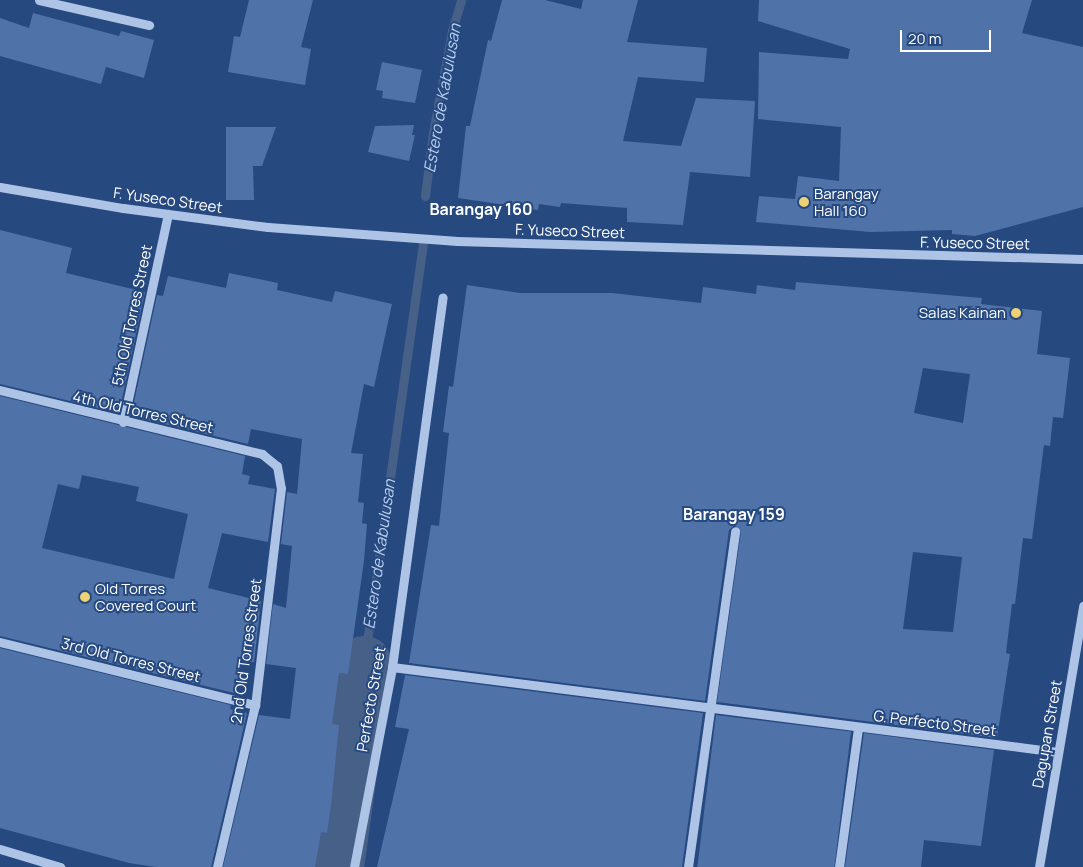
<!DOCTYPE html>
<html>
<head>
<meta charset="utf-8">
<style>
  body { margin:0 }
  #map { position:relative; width:1083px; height:867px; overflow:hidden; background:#264980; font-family:Manrope,sans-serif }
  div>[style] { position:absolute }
  .stream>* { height:9px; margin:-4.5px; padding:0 4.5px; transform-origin:4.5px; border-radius:4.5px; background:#476088 }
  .river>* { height:55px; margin:-27.5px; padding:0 27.5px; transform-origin:27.5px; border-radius:27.5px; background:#476088 }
  .building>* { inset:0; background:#4f72a9; transform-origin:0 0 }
  .minor>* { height:9px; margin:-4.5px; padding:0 4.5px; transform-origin:4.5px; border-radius:4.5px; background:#aec4e6 }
  .dots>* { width:14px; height:14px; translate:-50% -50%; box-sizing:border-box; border:2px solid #264980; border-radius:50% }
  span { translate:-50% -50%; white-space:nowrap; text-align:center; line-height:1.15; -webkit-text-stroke:4px #264980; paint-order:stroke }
  .poi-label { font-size:15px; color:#fff }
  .left { translate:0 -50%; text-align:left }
  .right { translate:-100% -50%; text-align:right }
  .street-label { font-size:15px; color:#fff }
  .water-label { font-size:16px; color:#b9ceee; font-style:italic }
  .neighbourhood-label { font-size:16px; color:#fff; font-weight:700 }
  .scale { position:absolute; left:900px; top:30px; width:91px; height:22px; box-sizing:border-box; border:2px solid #fff; border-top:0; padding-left:6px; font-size:15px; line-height:18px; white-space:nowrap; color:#fff; -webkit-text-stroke:4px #264980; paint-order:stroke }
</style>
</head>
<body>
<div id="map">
  <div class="stream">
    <i style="left:425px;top:196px;width:64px;rotate:-82.8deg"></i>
    <i style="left:433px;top:133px;width:105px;rotate:-79.5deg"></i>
    <i style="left:452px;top:30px;width:31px;rotate:-73deg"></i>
    <i style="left:364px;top:663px;width:426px;rotate:-82deg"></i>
  </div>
  <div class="river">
    <i style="left:336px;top:867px;width:206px;rotate:-82.2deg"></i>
  </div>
  <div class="building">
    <i style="clip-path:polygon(249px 0,313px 0,301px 47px,311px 49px,305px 85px,228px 72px,234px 36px,240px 37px)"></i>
    <i style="clip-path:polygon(502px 0,545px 0,581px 9px,583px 0,638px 0,627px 42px,707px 48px,704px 82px,638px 77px,623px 141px,681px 146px,696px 98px,755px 101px,750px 177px,690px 172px,683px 225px,627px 222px,627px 208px,561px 203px,560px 207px,539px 204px,538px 210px,458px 198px,466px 126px,470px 126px,488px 40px,491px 41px)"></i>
    <i style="clip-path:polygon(759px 0,1032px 0,1022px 33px,1083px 47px,1083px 207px,975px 236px,952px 234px,952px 230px,870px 232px,756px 222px,759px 196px,795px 199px,798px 176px,839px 181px,841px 127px,758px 119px,759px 52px,848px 59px,850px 49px,758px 21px)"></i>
    <i style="clip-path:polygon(33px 13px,119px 36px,121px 31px,154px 40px,144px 78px,106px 67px,101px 84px,0 56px,0 18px,29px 28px)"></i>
    <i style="clip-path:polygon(382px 62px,422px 70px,415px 103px,382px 98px,383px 91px,376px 90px)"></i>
    <i style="clip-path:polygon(414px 125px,412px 135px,415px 135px,409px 161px,368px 152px,375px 126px)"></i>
    <i style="clip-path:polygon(226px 127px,276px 127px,262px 166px,253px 166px,254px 200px,226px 200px)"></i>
    <i style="clip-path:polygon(0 230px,72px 248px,66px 273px,145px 292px,119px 413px,0 384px)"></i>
    <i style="clip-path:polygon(229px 273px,278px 283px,277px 290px,332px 302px,335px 291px,392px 304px,374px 387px,364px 384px,351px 453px,363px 454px,358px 502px,364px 503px,362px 523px,367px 524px,364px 561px,348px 674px,339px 673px,332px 724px,339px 725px,331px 806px,327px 833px,321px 832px,315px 867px,223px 867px,259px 715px,290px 719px,296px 668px,266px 664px,273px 604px,286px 608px,292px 546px,281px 544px,287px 492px,297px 494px,302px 439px,251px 429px,248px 444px,131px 416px,157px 295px,163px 296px,168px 276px,226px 288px)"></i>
    <i style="clip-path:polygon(evenodd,796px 282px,982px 298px,981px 304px,1042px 311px,1037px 354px,1070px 358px,1063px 418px,1053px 417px,1050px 446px,1044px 445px,1032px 539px,1023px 538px,1015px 604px,1012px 604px,1006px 653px,1010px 654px,997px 738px,717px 702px,741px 532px,735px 525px,729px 530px,705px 701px,409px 663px,431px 525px,439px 526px,449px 433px,443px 432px,449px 386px,453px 387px,467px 285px,520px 293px,612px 293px,701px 303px,703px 287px,756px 294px,757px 285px,795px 290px,796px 282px,923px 368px,970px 374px,963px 423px,914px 413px,923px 368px,796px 282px,913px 552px,962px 557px,953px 632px,903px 629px,913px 552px)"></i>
    <i style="clip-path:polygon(evenodd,0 396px,245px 456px,242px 474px,250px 476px,248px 484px,275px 489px,268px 542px,222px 533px,208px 588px,261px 601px,254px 662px,242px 661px,234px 693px,0 636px,0 396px,82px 475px,139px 487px,136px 501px,188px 514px,174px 579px,42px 548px,58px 484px,79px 489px,82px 475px)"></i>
    <i style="clip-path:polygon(0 648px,231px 705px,230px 709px,247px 713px,211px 867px,156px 867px,129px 863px,0 828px)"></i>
    <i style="clip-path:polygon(405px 675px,703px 713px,682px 867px,377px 867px,409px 729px,395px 727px)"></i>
    <i style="left:716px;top:715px;width:136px;height:154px;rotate:7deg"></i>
    <i style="clip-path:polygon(864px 733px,994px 750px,981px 846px,924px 840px,921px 867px,845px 867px)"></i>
  </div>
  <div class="minor">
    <i style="left:39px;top:0;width:113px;rotate:12.8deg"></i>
    <i style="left:0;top:187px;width:125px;rotate:9.7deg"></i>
    <i style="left:123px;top:208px;width:146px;rotate:7.5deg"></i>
    <i style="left:268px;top:227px;width:190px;rotate:4.2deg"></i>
    <i style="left:457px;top:241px;width:626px;rotate:1.65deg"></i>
    <i style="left:0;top:390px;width:270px;rotate:13.7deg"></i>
    <i style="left:262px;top:454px;width:19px;rotate:39deg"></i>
    <i style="left:277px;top:466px;width:22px;rotate:80deg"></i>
    <i style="left:281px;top:488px;width:219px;rotate:96.8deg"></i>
    <i style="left:255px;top:705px;width:166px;rotate:103.2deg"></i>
    <i style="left:123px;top:422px;width:213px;rotate:-77.8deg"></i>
    <i style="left:0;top:642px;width:263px;rotate:13.9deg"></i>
    <i style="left:392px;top:667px;width:671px;rotate:7.27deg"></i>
    <i style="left:0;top:849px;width:63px;rotate:16.7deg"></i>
    <i style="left:354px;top:867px;width:204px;rotate:-79.2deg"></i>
    <i style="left:392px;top:667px;width:373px;rotate:-82.2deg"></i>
    <i style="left:688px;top:867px;width:339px;rotate:-82deg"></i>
    <i style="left:839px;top:867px;width:140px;rotate:-82.2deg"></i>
    <i style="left:1039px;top:867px;width:265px;rotate:-80.4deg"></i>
  </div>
  <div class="dots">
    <i style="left:804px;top:202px;background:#eed273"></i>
    <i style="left:1016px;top:313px;background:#eed273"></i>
    <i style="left:85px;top:597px;background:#eed273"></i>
  </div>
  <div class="poi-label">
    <span class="left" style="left:814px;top:202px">Barangay<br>Hall 160</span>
    <span class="right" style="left:1006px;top:313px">Salas Kainan</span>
    <span class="left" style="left:95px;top:597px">Old Torres<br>Covered Court</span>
  </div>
  <div class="street-label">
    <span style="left:168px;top:200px;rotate:8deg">F. Yuseco Street</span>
    <span style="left:570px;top:231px;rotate:2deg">F. Yuseco Street</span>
    <span style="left:975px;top:243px;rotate:1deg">F. Yuseco Street</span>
    <span style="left:132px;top:315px;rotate:-78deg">5th Old Torres Street</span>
    <span style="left:143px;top:412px;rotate:13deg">4th Old Torres Street</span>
    <span style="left:246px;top:651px;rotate:-82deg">2nd Old Torres Street</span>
    <span style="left:131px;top:660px;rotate:14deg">3rd Old Torres Street</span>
    <span style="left:371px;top:699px;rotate:-80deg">Perfecto Street</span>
    <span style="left:935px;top:723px;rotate:7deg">G. Perfecto Street</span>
    <span style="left:1047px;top:734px;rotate:-80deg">Dagupan Street</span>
  </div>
  <div class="water-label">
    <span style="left:442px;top:98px;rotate:-80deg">Estero de Kabulusan</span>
    <span style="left:379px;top:554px;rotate:-82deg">Estero de Kabulusan</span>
  </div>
  <div class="neighbourhood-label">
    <span style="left:481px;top:209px">Barangay 160</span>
    <span style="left:734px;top:514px">Barangay 159</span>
  </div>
  <div class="scale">20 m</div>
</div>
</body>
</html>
